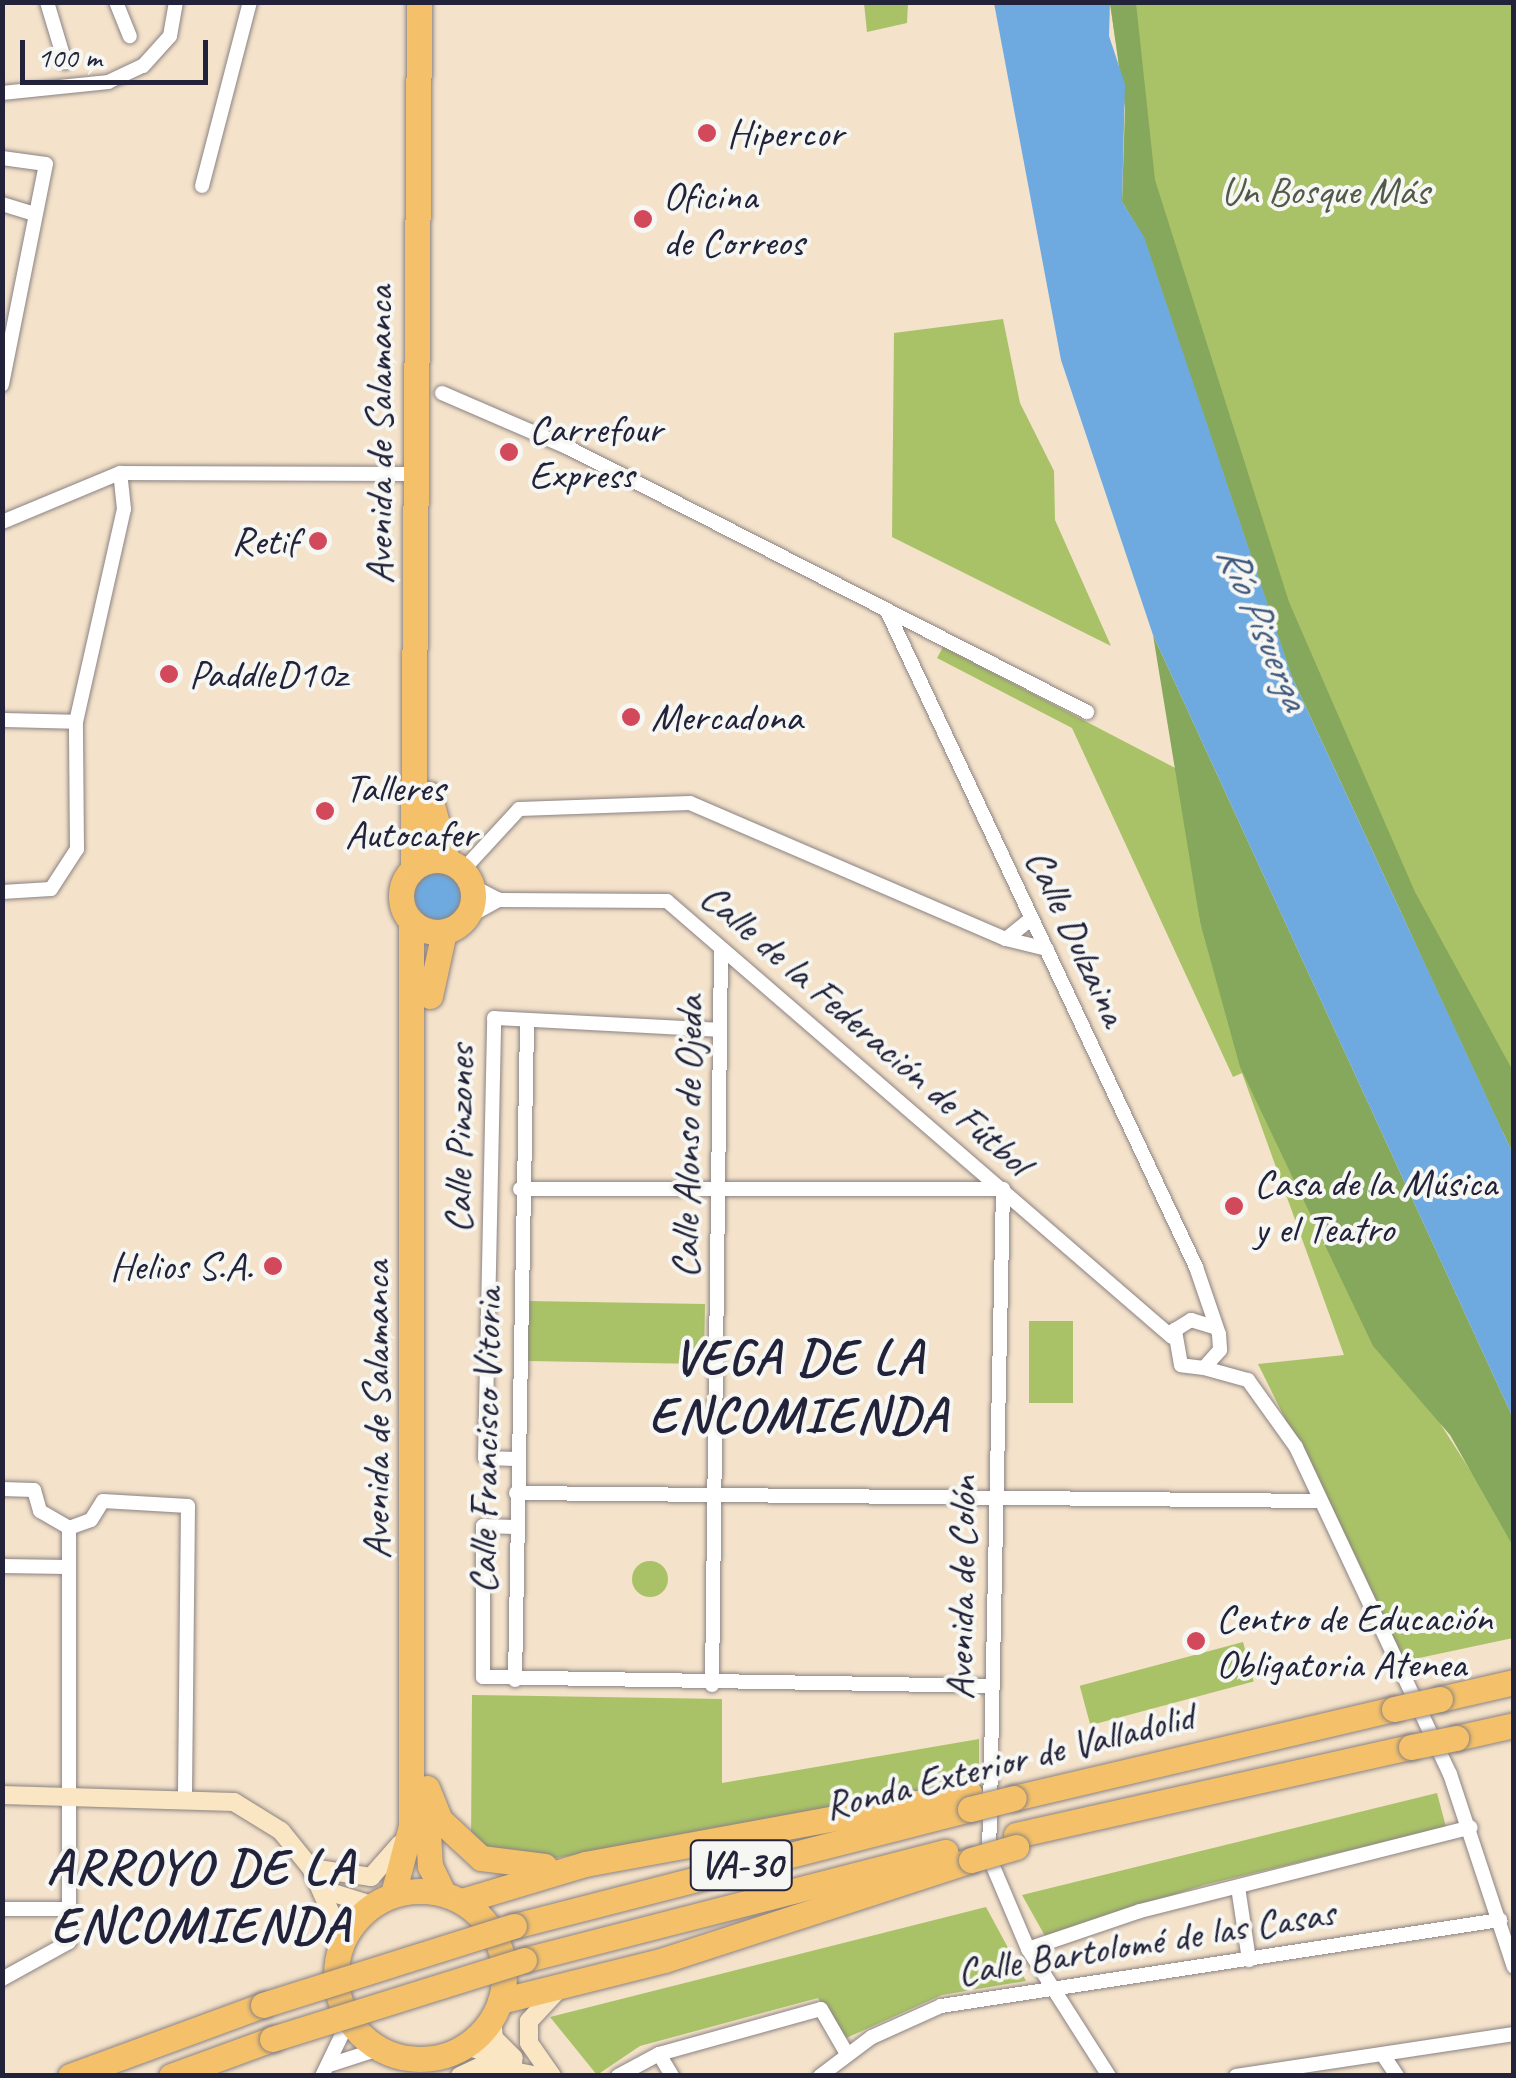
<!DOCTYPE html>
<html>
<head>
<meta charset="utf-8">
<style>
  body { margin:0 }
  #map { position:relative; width:1516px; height:2078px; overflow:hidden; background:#f4e2ca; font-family:Caveat,sans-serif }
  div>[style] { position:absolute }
  .green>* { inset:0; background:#a9c267; transform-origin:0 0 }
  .round { border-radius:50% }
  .forest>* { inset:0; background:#86a85c }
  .water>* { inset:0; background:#6eaadf }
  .roads { filter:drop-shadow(0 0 2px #8b8282) drop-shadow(0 0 2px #8b8282) }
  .street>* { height:14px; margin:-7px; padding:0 7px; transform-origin:7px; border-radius:7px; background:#fff }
  .secondary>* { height:18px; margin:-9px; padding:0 9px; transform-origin:9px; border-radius:9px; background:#fbe6c3 }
  .highway>* { height:25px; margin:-12.5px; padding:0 12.5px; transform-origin:12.5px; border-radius:12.5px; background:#f4c16a }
  .highway>.ring { margin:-12.5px; padding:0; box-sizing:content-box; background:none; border:25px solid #f4c16a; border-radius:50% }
  .bridges { filter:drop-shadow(0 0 2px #8b8282) drop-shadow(0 0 2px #8b8282) }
  .highway-bridge>* { height:25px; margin:-12.5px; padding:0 12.5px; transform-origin:12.5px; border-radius:12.5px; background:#f4c16a }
  .dots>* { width:28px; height:28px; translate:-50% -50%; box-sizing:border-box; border:5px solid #f6f6f2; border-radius:50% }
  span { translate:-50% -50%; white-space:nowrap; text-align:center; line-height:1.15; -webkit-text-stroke:8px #f6f6f2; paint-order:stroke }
  .shield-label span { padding:2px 8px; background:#f6f6f2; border:2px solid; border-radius:8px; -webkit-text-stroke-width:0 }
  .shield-label { font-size:38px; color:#22223b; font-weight:700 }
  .poi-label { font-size:40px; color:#22223b }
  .left { translate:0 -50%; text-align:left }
  .right { translate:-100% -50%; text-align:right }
  .park-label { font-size:40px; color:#515a4a }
  .street-label { font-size:40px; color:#22223b }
  .water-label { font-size:42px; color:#40587d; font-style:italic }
  .district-label { font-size:50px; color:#22223b; font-weight:700; letter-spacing:2.5px }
  .frame { position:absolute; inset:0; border:5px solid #22223b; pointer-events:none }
  .scale { position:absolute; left:20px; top:40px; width:188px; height:45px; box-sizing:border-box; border:5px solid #22223b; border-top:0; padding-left:12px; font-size:30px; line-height:35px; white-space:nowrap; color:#22223b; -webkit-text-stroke:8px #f6f6f2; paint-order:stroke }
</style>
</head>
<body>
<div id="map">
  <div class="green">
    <i style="clip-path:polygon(864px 3px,908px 3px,907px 23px,867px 32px)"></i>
    <i style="clip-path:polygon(1110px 3px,1513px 3px,1513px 1128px,1501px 1132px,1474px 1081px,1324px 730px,1292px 677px,1148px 269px)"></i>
    <i style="clip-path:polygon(1003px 319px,1020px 403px,1054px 471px,1055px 520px,1111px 646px,892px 537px,894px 333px)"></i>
    <i style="clip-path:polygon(943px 647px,1181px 771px,1200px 922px,1286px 1160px,1320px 1236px,1502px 1520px,1513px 1546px,1513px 1638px,1405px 1661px,1258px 1364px,1344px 1355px,1242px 1073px,1233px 1077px,1072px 728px,937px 658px)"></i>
    <i style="left:528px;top:1301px;width:177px;height:60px;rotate:1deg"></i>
    <i style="left:1029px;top:1321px;width:44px;height:82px"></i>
    <i class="round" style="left:632px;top:1561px;width:36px;height:36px"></i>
    <i style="left:1243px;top:1642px;width:41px;height:169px;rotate:75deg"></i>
    <i style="clip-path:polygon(472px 1695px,722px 1699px,722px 1783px,979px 1739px,979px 1783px,528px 1863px,471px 1845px)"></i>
    <i style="clip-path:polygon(1437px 1793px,1446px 1827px,1204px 1885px,1045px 1936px,1022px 1895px)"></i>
    <i style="clip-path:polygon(986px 1907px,1026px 1981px,942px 1995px,844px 2039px,818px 1998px,640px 2046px,597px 2075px,550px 2017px)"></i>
  </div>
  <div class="forest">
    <i style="clip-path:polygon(1110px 3px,1136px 3px,1155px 180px,1289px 602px,1415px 892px,1513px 1071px,1513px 1154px,1292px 677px,1144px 238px,1122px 202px,1125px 107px)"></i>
    <i style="clip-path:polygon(1153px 635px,1513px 1418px,1513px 1546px,1450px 1435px,1373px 1346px,1240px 1067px,1200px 922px)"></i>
  </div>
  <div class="water">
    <i style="clip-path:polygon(994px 3px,1110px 3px,1109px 36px,1125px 84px,1122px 202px,1144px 237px,1292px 677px,1513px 1154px,1513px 1418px,1153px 635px,1061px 360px)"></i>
    <i class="round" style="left:414px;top:870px;width:50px;height:50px"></i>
  </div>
  <div class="roads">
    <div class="street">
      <i style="left:47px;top:2px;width:63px;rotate:73.3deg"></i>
      <i style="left:116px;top:2px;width:37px;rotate:68deg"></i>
      <i style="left:2px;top:93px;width:107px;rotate:-5.9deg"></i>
      <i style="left:108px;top:82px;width:38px;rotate:-25deg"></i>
      <i style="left:143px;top:66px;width:40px;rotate:-48deg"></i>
      <i style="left:170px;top:36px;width:35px;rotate:-80deg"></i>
      <i style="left:2px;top:158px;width:44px;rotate:7.8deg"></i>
      <i style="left:46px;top:164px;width:225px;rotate:101.3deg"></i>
      <i style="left:202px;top:186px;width:190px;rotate:-75.4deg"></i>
      <i style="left:2px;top:204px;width:34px;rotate:17deg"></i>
      <i style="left:442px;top:393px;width:136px;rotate:23.4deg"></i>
      <i style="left:567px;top:447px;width:584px;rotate:27deg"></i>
      <i style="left:2px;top:522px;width:128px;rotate:-22.6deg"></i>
      <i style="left:120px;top:473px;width:285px;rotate:0.2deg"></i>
      <i style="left:888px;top:613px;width:723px;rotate:64.78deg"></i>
      <i style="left:1196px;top:1267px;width:71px;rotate:71.1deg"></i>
      <i style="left:1219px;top:1334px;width:16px;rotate:86deg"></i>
      <i style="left:1220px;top:1350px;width:24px;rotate:132deg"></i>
      <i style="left:1204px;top:1368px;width:23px;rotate:-173deg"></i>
      <i style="left:1181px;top:1365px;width:36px;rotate:-100deg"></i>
      <i style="left:1175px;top:1330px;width:19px;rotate:-32deg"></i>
      <i style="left:1191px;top:1320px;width:24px;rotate:17deg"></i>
      <i style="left:2px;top:720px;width:74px;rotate:1.5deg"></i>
      <i style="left:463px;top:870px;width:83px;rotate:-47.4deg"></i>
      <i style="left:519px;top:809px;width:171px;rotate:-2deg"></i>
      <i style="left:690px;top:803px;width:344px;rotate:23.3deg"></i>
      <i style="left:1006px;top:939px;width:33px;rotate:-39deg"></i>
      <i style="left:472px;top:886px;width:30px;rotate:27deg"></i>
      <i style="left:499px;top:900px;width:168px;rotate:0.3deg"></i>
      <i style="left:667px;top:901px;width:667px;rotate:40.81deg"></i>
      <i style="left:2px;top:892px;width:49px;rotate:-3.5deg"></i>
      <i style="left:51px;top:889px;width:48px;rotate:-57deg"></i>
      <i style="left:77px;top:849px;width:127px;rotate:-90.5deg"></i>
      <i style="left:76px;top:722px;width:218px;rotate:-77.3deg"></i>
      <i style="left:124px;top:509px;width:36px;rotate:-96deg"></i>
      <i style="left:466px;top:918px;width:38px;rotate:-29deg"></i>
      <i style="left:1006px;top:939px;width:42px;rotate:13.7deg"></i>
      <i style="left:520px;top:1189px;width:483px"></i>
      <i style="left:1003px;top:1189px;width:668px;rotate:91.2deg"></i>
      <i style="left:989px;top:1857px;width:100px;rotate:67deg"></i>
      <i style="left:1028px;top:1949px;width:151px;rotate:57.5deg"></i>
      <i style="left:1204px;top:1368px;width:46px;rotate:15.3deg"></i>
      <i style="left:1248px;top:1380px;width:82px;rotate:54.4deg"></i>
      <i style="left:1296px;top:1447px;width:361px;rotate:64.8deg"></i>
      <i style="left:1450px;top:1774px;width:203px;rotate:71.7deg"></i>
      <i style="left:516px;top:1459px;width:31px;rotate:-178deg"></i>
      <i style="left:485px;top:1458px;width:440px;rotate:-88.8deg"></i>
      <i style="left:494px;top:1018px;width:226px;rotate:3deg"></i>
      <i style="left:2px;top:1489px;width:32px;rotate:2deg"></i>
      <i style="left:34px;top:1490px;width:22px;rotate:74deg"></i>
      <i style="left:40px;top:1511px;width:34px;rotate:30deg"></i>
      <i style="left:69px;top:1528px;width:23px;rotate:-20deg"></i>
      <i style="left:91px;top:1520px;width:22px;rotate:-58deg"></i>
      <i style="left:103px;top:1501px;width:85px;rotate:3.4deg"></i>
      <i style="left:188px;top:1506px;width:288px;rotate:90.6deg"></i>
      <i style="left:516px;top:1493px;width:801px;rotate:0.57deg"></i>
      <i style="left:515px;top:1527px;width:32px;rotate:-178deg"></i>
      <i style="left:483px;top:1526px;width:151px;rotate:90deg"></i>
      <i style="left:483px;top:1677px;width:508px;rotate:1.01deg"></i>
      <i style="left:2px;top:1566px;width:66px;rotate:0.9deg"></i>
      <i style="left:515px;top:1680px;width:657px;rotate:-88.95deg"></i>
      <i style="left:712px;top:1685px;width:735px;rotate:-89.3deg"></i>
      <i style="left:1238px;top:1887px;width:74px;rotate:81.4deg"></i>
      <i style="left:2px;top:1909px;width:67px"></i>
      <i style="left:1028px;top:1949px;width:118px;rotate:-18.7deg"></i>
      <i style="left:1140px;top:1911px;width:341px;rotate:-14.2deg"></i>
      <i style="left:2px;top:1979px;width:77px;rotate:-28.9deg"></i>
      <i style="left:69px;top:1942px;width:414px;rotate:-90deg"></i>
      <i style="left:659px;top:2054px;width:26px;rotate:59deg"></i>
      <i style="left:1383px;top:2055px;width:25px;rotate:56deg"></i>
      <i style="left:329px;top:2065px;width:52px;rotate:-17.7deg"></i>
      <i style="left:322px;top:2076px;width:62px;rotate:-64.3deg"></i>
      <i style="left:618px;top:2076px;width:47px;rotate:-28.2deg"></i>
      <i style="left:659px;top:2054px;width:168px;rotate:-15.5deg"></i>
      <i style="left:821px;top:2009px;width:52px;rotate:60deg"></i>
      <i style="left:820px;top:2076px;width:65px;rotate:-36.9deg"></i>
      <i style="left:872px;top:2037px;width:76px;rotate:-24.2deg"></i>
      <i style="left:941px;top:2006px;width:566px;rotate:-8.75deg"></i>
      <i style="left:1236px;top:2076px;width:281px;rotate:-8.6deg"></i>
    </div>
    <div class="secondary">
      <i style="left:2px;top:1795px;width:232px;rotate:1.7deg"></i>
      <i style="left:234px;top:1802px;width:55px;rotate:31.7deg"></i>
      <i style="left:281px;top:1831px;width:48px;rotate:51deg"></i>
      <i style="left:311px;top:1868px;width:80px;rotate:66.3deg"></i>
      <i style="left:311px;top:1868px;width:61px;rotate:8.5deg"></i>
      <i style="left:371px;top:1877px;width:44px;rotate:-48.7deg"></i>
      <i style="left:327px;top:1891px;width:47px;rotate:17.3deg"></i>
      <i style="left:492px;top:2019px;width:19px;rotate:84deg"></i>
      <i style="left:494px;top:2038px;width:28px;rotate:45deg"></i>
      <i style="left:467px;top:2046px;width:49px;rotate:19.2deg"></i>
      <i style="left:460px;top:2076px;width:26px;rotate:-25deg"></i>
      <i style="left:484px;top:2065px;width:55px;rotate:11.5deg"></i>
      <i style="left:552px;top:2076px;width:40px;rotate:-124.9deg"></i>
      <i style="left:529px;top:2043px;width:22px;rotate:-90deg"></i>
      <i style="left:529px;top:2021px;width:41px;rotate:-47deg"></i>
    </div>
    <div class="highway">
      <i style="left:429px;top:794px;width:68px;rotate:74.7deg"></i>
      <i class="ring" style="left:401px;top:860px;width:47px;height:47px"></i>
      <i style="left:413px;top:867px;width:865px;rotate:-89.6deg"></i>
      <i style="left:430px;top:996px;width:66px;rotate:-77.7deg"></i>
      <i style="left:1440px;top:1699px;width:76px;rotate:-12.9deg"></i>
      <i style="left:1456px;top:1738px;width:59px;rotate:-12.6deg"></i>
      <i style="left:427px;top:1788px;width:35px;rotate:68deg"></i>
      <i style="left:440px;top:1820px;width:56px;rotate:42.8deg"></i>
      <i style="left:481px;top:1858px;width:64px;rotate:7.1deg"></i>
      <i style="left:1014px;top:1798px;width:390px;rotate:-13.2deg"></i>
      <i style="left:427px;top:1816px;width:50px;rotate:86.6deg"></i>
      <i style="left:430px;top:1866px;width:30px;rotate:64deg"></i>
      <i style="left:1016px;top:1835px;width:405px;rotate:-12.6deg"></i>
      <i class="ring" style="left:336px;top:1891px;width:143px;height:143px"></i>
      <i style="left:393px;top:1894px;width:70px;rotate:-75.2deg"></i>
      <i style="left:411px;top:1826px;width:904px;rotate:-90deg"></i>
      <i style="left:462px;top:1901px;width:128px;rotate:-16.7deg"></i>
      <i style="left:585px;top:1864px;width:391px;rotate:-10.4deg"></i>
      <i style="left:514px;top:1926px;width:471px;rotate:-14.4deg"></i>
      <i style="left:524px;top:1960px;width:435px;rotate:-14.4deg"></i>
      <i style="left:500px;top:2001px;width:169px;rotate:-14deg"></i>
      <i style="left:664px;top:1960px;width:323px;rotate:-18deg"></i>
      <i style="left:70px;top:2076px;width:206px;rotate:-20.2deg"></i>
      <i style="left:171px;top:2076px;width:108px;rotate:-20.1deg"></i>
    </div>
  </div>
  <div class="bridges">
    <div class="highway-bridge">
      <i style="left:1394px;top:1709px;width:47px;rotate:-12.3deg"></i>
      <i style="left:1411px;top:1747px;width:46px;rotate:-11.3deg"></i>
      <i style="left:970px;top:1809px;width:45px;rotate:-14deg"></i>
      <i style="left:971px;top:1860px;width:47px;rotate:-16.1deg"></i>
      <i style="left:263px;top:2005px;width:263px;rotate:-17.5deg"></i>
      <i style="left:272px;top:2039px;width:264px;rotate:-17.4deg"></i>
    </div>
  </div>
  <div class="dots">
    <i style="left:707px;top:133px;background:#d1495b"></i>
    <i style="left:643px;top:219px;background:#d1495b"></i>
    <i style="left:509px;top:452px;background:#d1495b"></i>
    <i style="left:318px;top:541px;background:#d1495b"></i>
    <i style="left:169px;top:674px;background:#d1495b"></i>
    <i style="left:631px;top:717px;background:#d1495b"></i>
    <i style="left:325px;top:811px;background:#d1495b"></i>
    <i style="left:1234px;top:1206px;background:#d1495b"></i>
    <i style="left:273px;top:1266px;background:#d1495b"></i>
    <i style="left:1196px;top:1641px;background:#d1495b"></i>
  </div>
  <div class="shield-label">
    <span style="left:741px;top:1865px">VA-30</span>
  </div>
  <div class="poi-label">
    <span class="left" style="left:727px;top:133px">Hipercor</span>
    <span class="left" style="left:663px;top:219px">Oficina<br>de Correos</span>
    <span class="left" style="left:529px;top:452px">Carrefour<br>Express</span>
    <span class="right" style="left:298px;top:541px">Retif</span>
    <span class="left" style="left:189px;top:674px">PaddleD10z</span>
    <span class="left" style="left:651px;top:717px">Mercadona</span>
    <span class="left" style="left:345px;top:811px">Talleres<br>Autocafer</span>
    <span class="left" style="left:1254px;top:1206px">Casa de la Música<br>y el Teatro</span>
    <span class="right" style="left:253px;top:1266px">Helios S.A.</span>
    <span class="left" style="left:1216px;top:1641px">Centro de Educación<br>Obligatoria Atenea</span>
  </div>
  <div class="park-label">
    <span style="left:1325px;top:191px">Un Bosque Más</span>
  </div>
  <div class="street-label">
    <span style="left:379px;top:435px;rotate:-90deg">Avenida de Salamanca</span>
    <span style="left:1077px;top:937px;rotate:65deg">Calle Dulzaina</span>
    <span style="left:866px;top:1029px;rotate:41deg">Calle de la Federación de Fútbol</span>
    <span style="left:687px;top:1137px;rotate:-89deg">Calle Alonso de Ojeda</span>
    <span style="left:459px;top:1139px;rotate:-89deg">Calle Pinzones</span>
    <span style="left:376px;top:1410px;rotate:-90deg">Avenida de Salamanca</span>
    <span style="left:485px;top:1441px;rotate:-89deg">Calle Francisco Vitoria</span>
    <span style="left:961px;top:1588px;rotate:-89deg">Avenida de Colón</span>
    <span style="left:1009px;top:1761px;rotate:-14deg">Ronda Exterior de Valladolid</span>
    <span style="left:1146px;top:1942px;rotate:-9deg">Calle Bartolomé de las Casas</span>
  </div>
  <div class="water-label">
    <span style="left:1263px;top:627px;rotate:67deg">Río Pisuerga</span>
  </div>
  <div class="district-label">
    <span style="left:799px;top:1385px">VEGA DE LA<br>ENCOMIENDA</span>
    <span style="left:201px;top:1895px">ARROYO DE LA<br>ENCOMIENDA</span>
  </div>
  <div class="frame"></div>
  <div class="scale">100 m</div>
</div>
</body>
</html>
